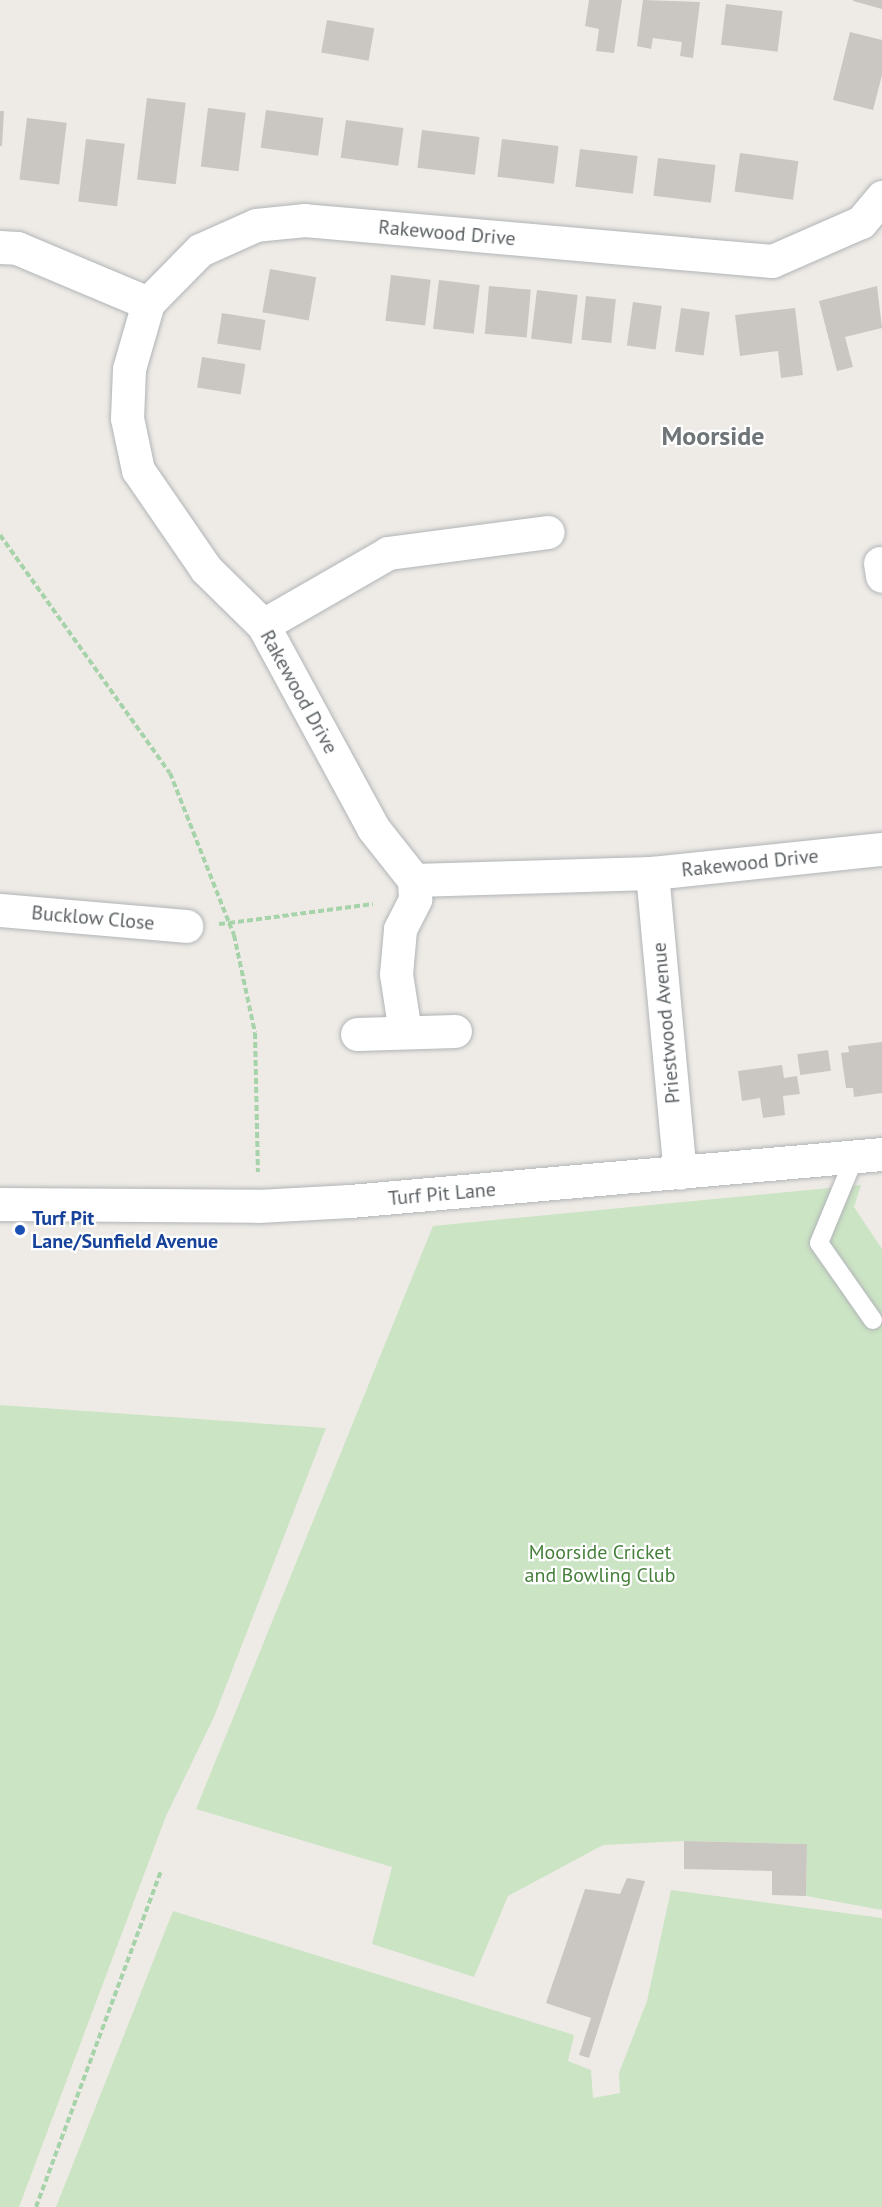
<!DOCTYPE html>
<html>
<head>
<meta charset="utf-8">
<style>
  body { margin:0 }
  #map { position:relative; width:882px; height:2207px; overflow:hidden; background:#eeebe6; font-family:"PT Sans",sans-serif }
  div>[style] { position:absolute }
  .green>* { inset:0; background:#cbe4c4 }
  .building>* { inset:0; background:#cac6c2; transform-origin:0 0 }
  .path>* { height:4px; margin-top:-2px; transform-origin:0; background:repeating-linear-gradient(90deg,#a6d3a9 0 6px,transparent 0 9px) }
  .roads { filter:drop-shadow(0 0 2px #b1b4b7) drop-shadow(0 0 2px #b1b4b7) }
  .lane>* { height:18px; margin:-9px; padding:0 9px; transform-origin:9px; border-radius:9px; background:#fff }
  .street>* { height:33px; margin:-16.5px; padding:0 16.5px; transform-origin:16.5px; border-radius:16.5px; background:#fff }
  .secondary>* { height:33px; margin:-16.5px; padding:0 16.5px; transform-origin:16.5px; border-radius:16.5px; background:#fff }
  .dots>* { width:16px; height:16px; translate:-50% -50%; box-sizing:border-box; border:3px solid #fff; border-radius:50% }
  span { translate:-50% -50%; white-space:nowrap; text-align:center; line-height:1.15; -webkit-text-stroke:4.5px #fff; paint-order:stroke }
  .street-label { font-size:20px; color:#5d6265 }
  .transit-label { font-size:20px; color:#164399; font-weight:700 }
  .left { translate:0 -50%; text-align:left }
  .park-label { font-size:20px; color:#457f3a }
  .district-label { font-size:26px; color:#6e7477; font-weight:700 }
</style>
</head>
<body>
<div id="map">
  <div class="green">
    <i style="clip-path:polygon(861px 1185px,854px 1207px,882px 1249px,882px 1910px,806px 1896px,807px 1844px,684px 1841px,603px 1845px,508px 1896px,474px 1977px,372px 1944px,392px 1867px,196px 1809px,433px 1226px)"></i>
    <i style="clip-path:polygon(0 1405px,326px 1428px,214px 1717px,166px 1816px,19px 2207px,0 2207px)"></i>
    <i style="clip-path:polygon(671px 1890px,882px 1918px,882px 2207px,56px 2207px,173px 1911px,574px 2035px,568px 2061px,591px 2070px,593px 2098px,620px 2093px,619px 2073px,647px 2001px)"></i>
  </div>
  <div class="building">
    <i style="clip-path:polygon(589px 0,622px 0,614px 53px,596px 51px,599px 29px,585px 26px)"></i>
    <i style="clip-path:polygon(643px 0,700px 2px,693px 58px,680px 56px,682px 42px,653px 38px,651px 49px,637px 46px)"></i>
    <i style="clip-path:polygon(853px 0,882px 0,882px 9px,853px 1px)"></i>
    <i style="left:726px;top:4px;width:57px;height:41px;rotate:7deg"></i>
    <i style="left:327px;top:20px;width:48px;height:33px;rotate:10deg"></i>
    <i style="clip-path:polygon(850px 32px,882px 40px,882px 75px,873px 110px,833px 100px)"></i>
    <i style="left:147px;top:98px;width:39px;height:82px;rotate:7deg"></i>
    <i style="left:208px;top:108px;width:38px;height:59px;rotate:7deg"></i>
    <i style="left:266px;top:110px;width:58px;height:38px;rotate:8deg"></i>
    <i style="clip-path:polygon(0 111px,4px 111px,2px 146px,0 146px)"></i>
    <i style="left:27px;top:118px;width:40px;height:62px;rotate:7deg"></i>
    <i style="left:346px;top:120px;width:58px;height:38px;rotate:8deg"></i>
    <i style="left:422px;top:130px;width:58px;height:38px;rotate:7deg"></i>
    <i style="left:86px;top:139px;width:39px;height:63px;rotate:7deg"></i>
    <i style="left:502px;top:139px;width:57px;height:38px;rotate:7deg"></i>
    <i style="left:580px;top:149px;width:58px;height:38px;rotate:7deg"></i>
    <i style="left:740px;top:153px;width:59px;height:39px;rotate:8deg"></i>
    <i style="left:658px;top:158px;width:58px;height:38px;rotate:7deg"></i>
    <i style="left:270px;top:269px;width:47px;height:44px;rotate:10deg"></i>
    <i style="left:391px;top:275px;width:40px;height:46px;rotate:7deg"></i>
    <i style="left:439px;top:280px;width:41px;height:49px;rotate:7deg"></i>
    <i style="left:489px;top:286px;width:42px;height:48px;rotate:5deg"></i>
    <i style="clip-path:polygon(877px 286px,882px 328px,845px 337px,853px 367px,837px 371px,819px 301px)"></i>
    <i style="left:537px;top:290px;width:41px;height:49px;rotate:7deg"></i>
    <i style="left:586px;top:296px;width:30px;height:44px;rotate:6deg"></i>
    <i style="left:633px;top:302px;width:29px;height:44px;rotate:8deg"></i>
    <i style="left:681px;top:308px;width:29px;height:44px;rotate:8deg"></i>
    <i style="clip-path:polygon(795px 308px,803px 375px,781px 378px,778px 351px,740px 356px,735px 315px)"></i>
    <i style="left:222px;top:313px;width:44px;height:31px;rotate:9deg"></i>
    <i style="left:202px;top:357px;width:44px;height:31px;rotate:9deg"></i>
    <i style="clip-path:polygon(882px 1042px,882px 1093px,854px 1097px,853px 1088px,846px 1088px,841px 1053px,849px 1052px,848px 1046px)"></i>
    <i style="left:828px;top:1050px;width:21px;height:31px;rotate:82deg"></i>
    <i style="clip-path:polygon(782px 1065px,784px 1078px,797px 1076px,800px 1094px,783px 1096px,785px 1115px,763px 1118px,760px 1098px,742px 1101px,738px 1071px)"></i>
    <i style="clip-path:polygon(684px 1841px,807px 1844px,806px 1896px,772px 1895px,772px 1871px,684px 1869px)"></i>
    <i style="clip-path:polygon(627px 1878px,645px 1881px,589px 2058px,579px 2055px,591px 2018px,546px 2003px,585px 1889px,620px 1894px)"></i>
  </div>
  <div class="path">
    <i style="left:0;top:535px;width:292px;rotate:54.5deg"></i>
    <i style="left:170px;top:773px;width:161px;rotate:68.5deg"></i>
    <i style="left:229px;top:923px;width:145px;rotate:-7.5deg"></i>
    <i style="left:219px;top:924px;width:10px;rotate:-6deg"></i>
    <i style="left:229px;top:923px;width:13px;rotate:67deg"></i>
    <i style="left:234px;top:935px;width:100px;rotate:77.9deg"></i>
    <i style="left:255px;top:1033px;width:139px;rotate:88.8deg"></i>
    <i style="left:36px;top:2207px;width:359px;rotate:-69.6deg"></i>
  </div>
  <div class="roads">
    <div class="lane">
      <i style="left:855px;top:1156px;width:94px;rotate:112.5deg"></i>
      <i style="left:819px;top:1243px;width:94px;rotate:55deg"></i>
    </div>
    <div class="street">
      <i style="left:882px;top:197px;width:33px;rotate:130deg"></i>
      <i style="left:861px;top:222px;width:97px;rotate:156.3deg"></i>
      <i style="left:772px;top:261px;width:469px;rotate:-175deg"></i>
      <i style="left:305px;top:220px;width:49px;rotate:174.2deg"></i>
      <i style="left:256px;top:225px;width:61px;rotate:155.9deg"></i>
      <i style="left:200px;top:250px;width:74px;rotate:134.5deg"></i>
      <i style="left:148px;top:303px;width:69px;rotate:106.1deg"></i>
      <i style="left:129px;top:369px;width:49px;rotate:92.3deg"></i>
      <i style="left:127px;top:418px;width:53px;rotate:78.1deg"></i>
      <i style="left:138px;top:470px;width:120px;rotate:55.5deg"></i>
      <i style="left:206px;top:569px;width:80px;rotate:44.5deg"></i>
      <i style="left:263px;top:625px;width:231px;rotate:61.5deg"></i>
      <i style="left:373px;top:828px;width:66px;rotate:51.7deg"></i>
      <i style="left:414px;top:880px;width:238px;rotate:-1.7deg"></i>
      <i style="left:652px;top:873px;width:231px;rotate:-6deg"></i>
      <i style="left:0;top:247px;width:17px;rotate:3deg"></i>
      <i style="left:17px;top:248px;width:142px;rotate:22.8deg"></i>
      <i style="left:880px;top:563px;width:13px;rotate:81deg"></i>
      <i style="left:263px;top:625px;width:144px;rotate:-29.9deg"></i>
      <i style="left:388px;top:553px;width:161px;rotate:-7.5deg"></i>
      <i style="left:652px;top:873px;width:301px;rotate:84.7deg"></i>
      <i style="left:0;top:910px;width:187px;rotate:4.9deg"></i>
      <i style="left:405px;top:1032px;width:59px;rotate:-98.8deg"></i>
      <i style="left:396px;top:974px;width:45px;rotate:-84.9deg"></i>
      <i style="left:400px;top:929px;width:34px;rotate:-63deg"></i>
      <i style="left:415px;top:899px;width:19px;rotate:-93deg"></i>
      <i style="left:357px;top:1034px;width:98px;rotate:-1.8deg"></i>
    </div>
    <div class="secondary">
      <i style="left:0;top:1204px;width:258px;rotate:0.4deg"></i>
      <i style="left:258px;top:1206px;width:92px;rotate:-3.1deg"></i>
      <i style="left:350px;top:1201px;width:534px;rotate:-5.05deg"></i>
    </div>
  </div>
  <div class="dots">
    <i style="left:20px;top:1230px;background:#1a4fb4"></i>
  </div>
  <div class="street-label">
    <span style="left:447px;top:233px;rotate:5deg">Rakewood Drive</span>
    <span style="left:299px;top:692px;rotate:61deg">Rakewood Drive</span>
    <span style="left:750px;top:863px;rotate:-6deg">Rakewood Drive</span>
    <span style="left:93px;top:918px;rotate:5deg">Bucklow Close</span>
    <span style="left:666px;top:1023px;rotate:-95deg">Priestwood Avenue</span>
    <span style="left:442px;top:1194px;rotate:-5deg">Turf Pit Lane</span>
  </div>
  <div class="transit-label">
    <span class="left" style="left:32px;top:1230px">Turf Pit<br>Lane/Sunfield Avenue</span>
  </div>
  <div class="park-label">
    <span style="left:600px;top:1564px">Moorside Cricket<br>and Bowling Club</span>
  </div>
  <div class="district-label">
    <span style="left:713px;top:436px">Moorside</span>
  </div>
</div>
</body>
</html>
